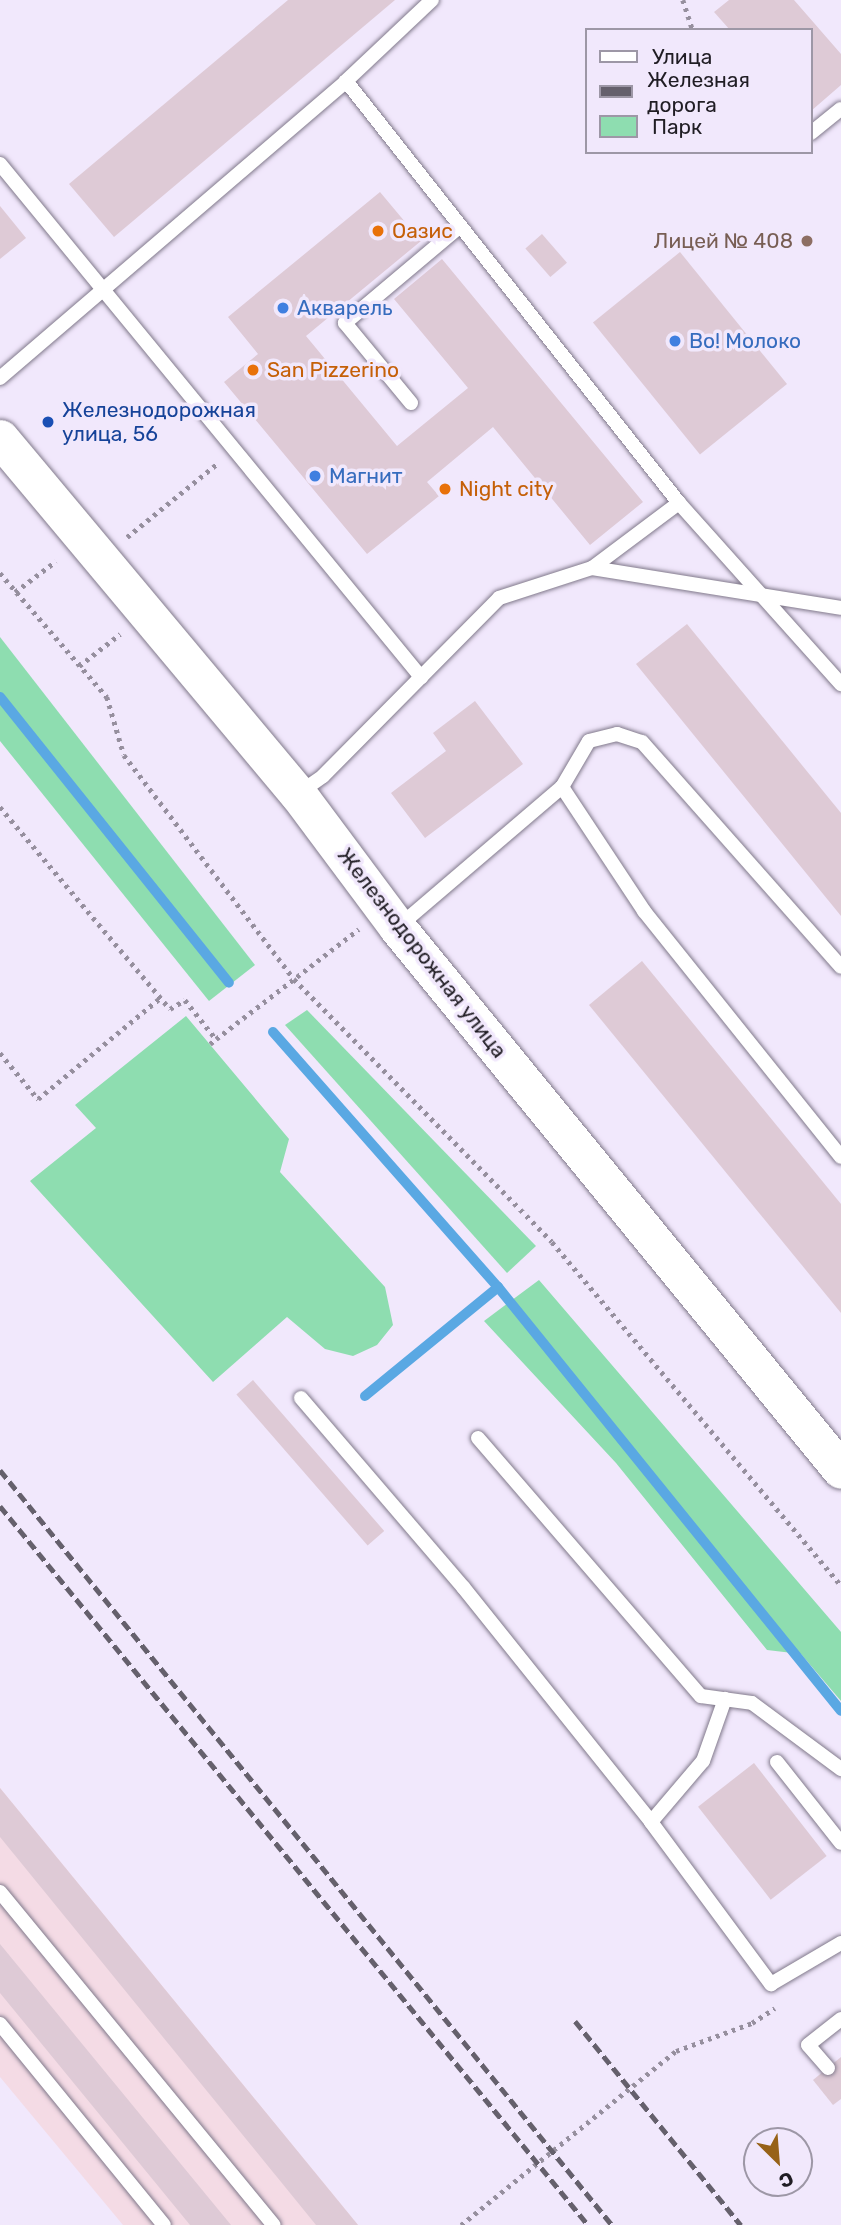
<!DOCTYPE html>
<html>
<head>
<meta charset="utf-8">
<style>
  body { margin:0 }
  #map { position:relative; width:841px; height:2225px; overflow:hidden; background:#f1e8fc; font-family:Rubik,sans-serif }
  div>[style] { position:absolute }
  .industrial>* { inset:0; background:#f4dbe5 }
  .green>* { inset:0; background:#8eddb0 }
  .stream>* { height:10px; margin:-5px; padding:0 5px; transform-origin:5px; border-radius:5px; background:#5aa8e3 }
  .building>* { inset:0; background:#decad6; transform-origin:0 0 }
  .path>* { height:4.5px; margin-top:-2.25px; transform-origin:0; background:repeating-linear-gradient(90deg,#968f9e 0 3.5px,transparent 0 8.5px) }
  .roads { filter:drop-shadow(0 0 2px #81798b) drop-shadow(0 0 2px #81798b) }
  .service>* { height:14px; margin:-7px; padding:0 7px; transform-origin:7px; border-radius:7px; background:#fff }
  .tertiary>* { height:37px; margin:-18.5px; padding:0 18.5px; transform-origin:18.5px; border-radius:18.5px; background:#fff }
  .rail>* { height:5px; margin-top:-2.5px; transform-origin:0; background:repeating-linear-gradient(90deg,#65606c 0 10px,transparent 0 15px) }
  .dots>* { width:19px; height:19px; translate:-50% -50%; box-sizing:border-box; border:4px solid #f1e8fc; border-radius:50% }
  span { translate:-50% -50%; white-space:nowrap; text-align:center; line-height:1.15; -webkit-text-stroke:7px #f1e8fc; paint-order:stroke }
  .food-label { font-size:21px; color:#c56008 }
  .left { translate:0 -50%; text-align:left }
  .education-label { font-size:21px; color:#785e54 }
  .right { translate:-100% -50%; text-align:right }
  .shop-label { font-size:21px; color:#366cbe }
  .transit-label { font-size:21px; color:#164399 }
  .street-label { font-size:21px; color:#201d24 }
  .legend { position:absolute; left:585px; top:28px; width:228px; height:126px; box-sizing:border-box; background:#f1e8fc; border:2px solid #9d97a6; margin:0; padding:9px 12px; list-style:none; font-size:21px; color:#201d24 }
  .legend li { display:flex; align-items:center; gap:14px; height:35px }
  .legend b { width:35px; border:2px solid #9d97a6 }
  .north { position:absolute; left:743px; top:2127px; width:70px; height:70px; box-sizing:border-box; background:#f1e8fc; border:2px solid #9d97a6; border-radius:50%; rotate:155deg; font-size:19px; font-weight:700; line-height:28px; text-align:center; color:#201d24 }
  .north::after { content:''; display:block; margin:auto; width:24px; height:32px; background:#976218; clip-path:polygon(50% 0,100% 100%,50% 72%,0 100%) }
</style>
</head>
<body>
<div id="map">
  <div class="industrial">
    <i style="clip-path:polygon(0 1788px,358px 2225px,123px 2225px,0 2077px)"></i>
  </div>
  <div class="green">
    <i style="clip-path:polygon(0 637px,255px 965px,209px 1001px,0 741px)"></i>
    <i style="clip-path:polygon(307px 1010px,536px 1246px,507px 1273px,285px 1025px)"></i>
    <i style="clip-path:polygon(186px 1016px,289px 1139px,280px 1172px,385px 1287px,393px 1325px,377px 1345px,353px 1356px,325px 1349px,287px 1317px,213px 1382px,30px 1181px,96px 1128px,75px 1105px)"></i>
    <i style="clip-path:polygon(539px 1280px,841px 1632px,841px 1701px,801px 1654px,767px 1650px,616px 1463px,484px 1321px)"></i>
  </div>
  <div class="stream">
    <i style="left:0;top:697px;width:366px;rotate:51.3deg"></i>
    <i style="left:273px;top:1032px;width:340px;rotate:48.6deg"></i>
    <i style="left:498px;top:1287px;width:545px;rotate:51.03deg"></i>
    <i style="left:365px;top:1396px;width:172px;rotate:-39.3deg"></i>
  </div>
  <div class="building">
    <i style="clip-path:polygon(288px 0,395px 0,114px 237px,69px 184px)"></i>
    <i style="clip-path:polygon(729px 0,794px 0,841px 54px,841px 85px,811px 111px,811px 30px,730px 30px,714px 12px)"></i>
    <i style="clip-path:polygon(380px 192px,421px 241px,306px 336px,397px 446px,468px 388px,394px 299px,442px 259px,643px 502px,590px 545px,493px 427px,427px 482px,439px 496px,367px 554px,224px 382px,258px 354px,228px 317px)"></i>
    <i style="clip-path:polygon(0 206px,26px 238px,0 259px)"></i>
    <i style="left:542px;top:234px;width:38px;height:22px;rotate:49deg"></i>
    <i style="left:680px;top:252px;width:170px;height:112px;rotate:51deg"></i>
    <i style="clip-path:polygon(687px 624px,841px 813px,841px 916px,636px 664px)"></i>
    <i style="clip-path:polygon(475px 701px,523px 764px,425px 838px,391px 793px,446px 751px,433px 733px)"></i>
    <i style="clip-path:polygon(642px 961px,841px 1204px,841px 1313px,589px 1005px)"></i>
    <i style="left:253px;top:1380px;width:200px;height:22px;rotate:49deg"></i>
    <i style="left:754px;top:1763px;width:118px;height:71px;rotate:52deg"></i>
    <i style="clip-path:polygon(0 1788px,358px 2225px,316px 2225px,0 1837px)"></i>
    <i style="clip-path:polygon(0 1944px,231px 2225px,190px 2225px,0 1993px)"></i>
    <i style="clip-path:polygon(841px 2057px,841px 2099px,833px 2105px,813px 2080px)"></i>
  </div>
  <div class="path">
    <i style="left:683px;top:0;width:32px;rotate:72deg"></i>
    <i style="left:127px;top:537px;width:117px;rotate:-39.1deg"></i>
    <i style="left:0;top:573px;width:164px;rotate:49.2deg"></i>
    <i style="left:107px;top:697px;width:60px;rotate:73.7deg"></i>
    <i style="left:124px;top:755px;width:281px;rotate:52.8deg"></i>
    <i style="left:294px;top:979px;width:368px;rotate:45.5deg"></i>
    <i style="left:552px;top:1242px;width:449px;rotate:49.9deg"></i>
    <i style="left:15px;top:592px;width:51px;rotate:-37.1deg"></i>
    <i style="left:79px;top:666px;width:52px;rotate:-38deg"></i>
    <i style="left:0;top:807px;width:264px;rotate:49.9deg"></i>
    <i style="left:170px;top:1009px;width:17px;rotate:-31deg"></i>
    <i style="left:185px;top:1000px;width:50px;rotate:51.5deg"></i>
    <i style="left:216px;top:1039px;width:180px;rotate:-37.6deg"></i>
    <i style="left:210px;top:1044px;width:8px;rotate:-40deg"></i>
    <i style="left:0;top:1053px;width:60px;rotate:50.4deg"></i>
    <i style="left:38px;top:1099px;width:158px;rotate:-39.6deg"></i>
    <i style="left:461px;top:2225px;width:277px;rotate:-39deg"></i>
    <i style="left:676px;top:2051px;width:81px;rotate:-20.2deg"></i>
    <i style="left:752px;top:2023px;width:27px;rotate:-33deg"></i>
  </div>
  <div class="roads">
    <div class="service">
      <i style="left:346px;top:81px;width:538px;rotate:51.72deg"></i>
      <i style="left:679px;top:503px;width:243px;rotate:48.2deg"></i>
      <i style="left:811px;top:133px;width:38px;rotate:-39deg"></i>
      <i style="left:0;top:164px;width:664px;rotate:50.63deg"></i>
      <i style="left:0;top:378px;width:456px;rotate:-40.6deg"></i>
      <i style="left:346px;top:81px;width:118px;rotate:-43.3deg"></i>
      <i style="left:411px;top:403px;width:104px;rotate:-129.5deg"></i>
      <i style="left:345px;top:323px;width:149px;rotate:-40.1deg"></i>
      <i style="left:592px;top:568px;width:252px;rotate:9.1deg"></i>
      <i style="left:562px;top:787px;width:149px;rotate:56.5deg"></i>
      <i style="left:644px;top:911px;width:315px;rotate:51.3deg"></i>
      <i style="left:299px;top:793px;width:29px;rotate:-35deg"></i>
      <i style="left:323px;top:776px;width:250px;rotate:-45.3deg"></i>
      <i style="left:499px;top:598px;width:98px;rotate:-17.9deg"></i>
      <i style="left:592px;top:568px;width:109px;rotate:-36.8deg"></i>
      <i style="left:398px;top:927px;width:216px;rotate:-40.5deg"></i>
      <i style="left:562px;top:787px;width:53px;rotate:-59.6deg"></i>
      <i style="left:589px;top:741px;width:29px;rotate:-14deg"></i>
      <i style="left:617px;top:734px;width:26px;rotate:18deg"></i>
      <i style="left:642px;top:742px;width:300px;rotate:48.5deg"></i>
      <i style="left:301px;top:1398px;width:249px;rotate:49.4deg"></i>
      <i style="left:463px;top:1587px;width:301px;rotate:51.3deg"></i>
      <i style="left:651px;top:1822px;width:202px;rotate:53.5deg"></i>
      <i style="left:771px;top:1984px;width:81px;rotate:-30.4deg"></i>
      <i style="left:478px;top:1438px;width:341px;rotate:49.2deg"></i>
      <i style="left:701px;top:1696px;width:51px;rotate:7.8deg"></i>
      <i style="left:752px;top:1703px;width:111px;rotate:36.6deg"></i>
      <i style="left:777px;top:1762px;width:103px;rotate:51.7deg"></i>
      <i style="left:651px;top:1822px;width:80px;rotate:-49.6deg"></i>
      <i style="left:703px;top:1761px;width:66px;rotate:-70.5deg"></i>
      <i style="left:0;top:1892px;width:431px;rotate:50.6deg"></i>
      <i style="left:0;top:2024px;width:259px;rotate:50.8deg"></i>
      <i style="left:828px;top:2068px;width:30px;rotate:-131deg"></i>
      <i style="left:808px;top:2045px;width:42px;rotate:-38.2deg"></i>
    </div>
    <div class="tertiary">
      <i style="left:0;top:438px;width:464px;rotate:50.1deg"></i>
      <i style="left:298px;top:794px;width:166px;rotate:53.3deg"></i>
      <i style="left:397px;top:927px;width:701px;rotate:50.73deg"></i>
    </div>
  </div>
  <div class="rail">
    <i style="left:0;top:1470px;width:972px;rotate:50.97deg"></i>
    <i style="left:0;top:1506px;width:929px;rotate:50.72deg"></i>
    <i style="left:575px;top:2021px;width:263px;rotate:50.9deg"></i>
  </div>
  <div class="dots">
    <i style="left:378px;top:231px;background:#e8710a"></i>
    <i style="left:807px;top:241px;background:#8d6e63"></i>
    <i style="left:283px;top:308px;background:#3f7fe0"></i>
    <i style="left:675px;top:341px;background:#3f7fe0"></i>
    <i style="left:253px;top:370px;background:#e8710a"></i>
    <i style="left:48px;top:422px;background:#1a4fb4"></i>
    <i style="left:315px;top:476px;background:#3f7fe0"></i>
    <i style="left:445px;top:489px;background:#e8710a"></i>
  </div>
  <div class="food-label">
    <span class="left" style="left:392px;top:231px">Оазис</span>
    <span class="left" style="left:267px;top:370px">San Pizzerino</span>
    <span class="left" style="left:459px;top:489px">Night city</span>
  </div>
  <div class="education-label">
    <span class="right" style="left:793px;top:241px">Лицей № 408</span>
  </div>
  <div class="shop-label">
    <span class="left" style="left:297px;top:308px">Акварель</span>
    <span class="left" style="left:689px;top:341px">Во! Молоко</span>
    <span class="left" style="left:329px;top:476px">Магнит</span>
  </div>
  <div class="transit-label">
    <span class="left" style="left:62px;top:422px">Железнодорожная<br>улица, 56</span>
  </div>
  <div class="street-label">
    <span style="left:422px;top:953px;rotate:52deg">Железнодорожная улица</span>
  </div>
  <ul class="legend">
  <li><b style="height:9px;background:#fff"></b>Улица</li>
  <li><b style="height:9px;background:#65606c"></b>Железная дорога</li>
  <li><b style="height:19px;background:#8eddb0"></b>Парк</li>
  </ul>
  <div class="north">С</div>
</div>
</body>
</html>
